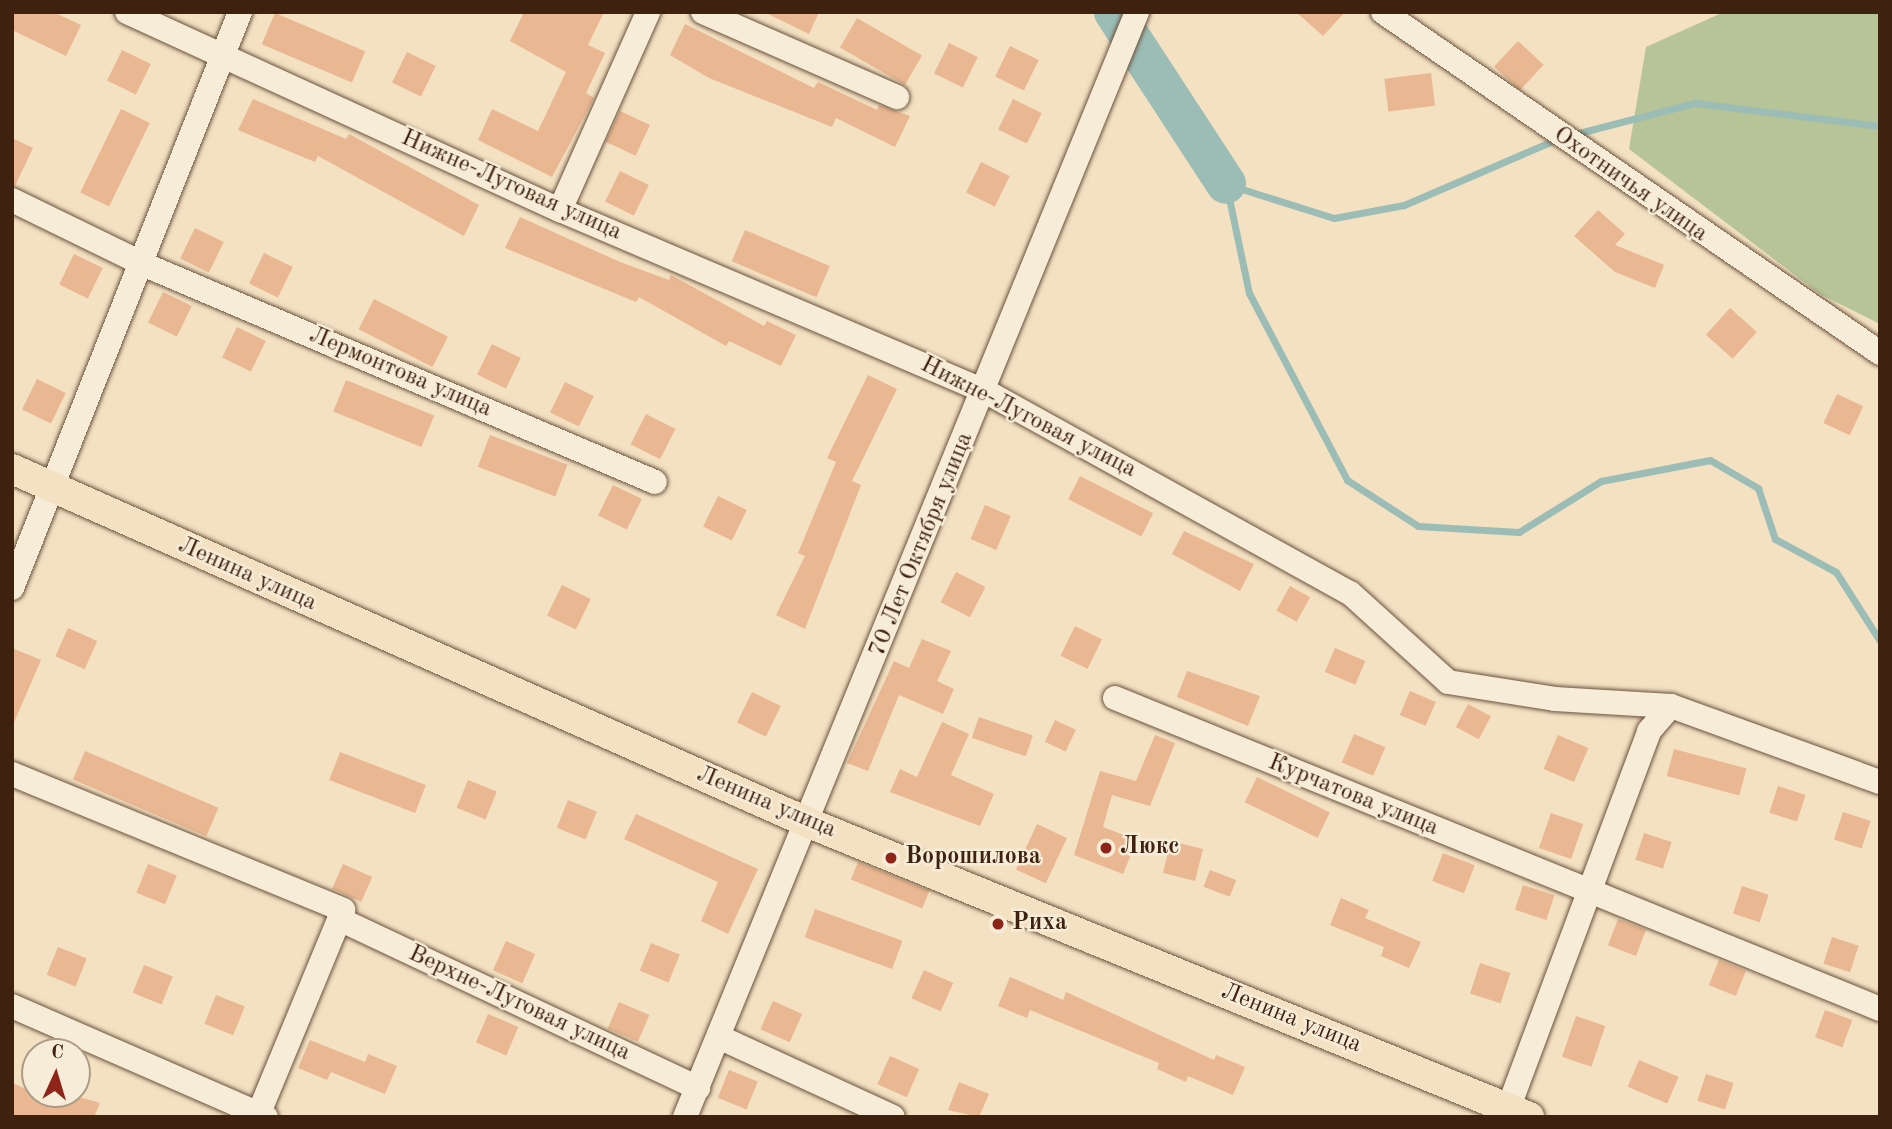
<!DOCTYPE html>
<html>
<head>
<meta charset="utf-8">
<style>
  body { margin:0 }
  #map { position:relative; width:1892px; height:1129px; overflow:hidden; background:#f3e1c2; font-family:"Old Standard TT",serif }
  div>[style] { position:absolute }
  .green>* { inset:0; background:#b6c497 }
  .stream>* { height:7px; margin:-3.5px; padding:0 3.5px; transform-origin:3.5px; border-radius:3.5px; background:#9bbdb6 }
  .river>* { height:40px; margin:-20px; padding:0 20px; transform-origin:20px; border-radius:20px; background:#9bbdb6 }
  .building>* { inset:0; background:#e9b791; transform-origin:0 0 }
  .roads { filter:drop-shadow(0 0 2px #6b523c) drop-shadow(0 0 2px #6b523c) }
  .minor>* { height:24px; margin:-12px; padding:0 12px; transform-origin:12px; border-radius:12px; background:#f7ecd7 }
  .major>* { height:30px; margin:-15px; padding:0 15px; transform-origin:15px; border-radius:15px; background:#f3e1c2 }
  .dots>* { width:19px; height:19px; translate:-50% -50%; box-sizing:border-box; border:4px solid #f7ecd7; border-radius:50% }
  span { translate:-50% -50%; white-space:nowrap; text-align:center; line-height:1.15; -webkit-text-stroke:5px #f7ecd7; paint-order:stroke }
  .street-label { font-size:24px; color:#3e220f }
  .poi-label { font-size:24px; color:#3e220f; font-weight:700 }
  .left { translate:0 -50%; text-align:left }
  .frame { position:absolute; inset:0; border:14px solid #3e220f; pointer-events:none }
  .north { position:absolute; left:21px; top:1038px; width:70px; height:70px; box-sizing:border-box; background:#f7ecd7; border:2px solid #ad9b87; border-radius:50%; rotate:4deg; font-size:19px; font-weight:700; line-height:28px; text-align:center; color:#3e220f }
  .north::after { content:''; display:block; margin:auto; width:24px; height:32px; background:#8f2418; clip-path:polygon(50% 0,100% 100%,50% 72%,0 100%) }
</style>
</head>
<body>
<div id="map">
  <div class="green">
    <i style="clip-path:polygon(1724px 12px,1880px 12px,1880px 324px,1820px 294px,1629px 149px,1646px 47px)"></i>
  </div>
  <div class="stream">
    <i style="left:1571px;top:135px;width:128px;rotate:-14.5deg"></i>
    <i style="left:1695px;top:103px;width:186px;rotate:7.1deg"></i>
    <i style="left:1226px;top:184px;width:111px;rotate:78.1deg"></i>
    <i style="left:1249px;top:293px;width:211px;rotate:62.3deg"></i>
    <i style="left:1347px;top:480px;width:85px;rotate:32.9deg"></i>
    <i style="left:1418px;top:526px;width:101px;rotate:3.4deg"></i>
    <i style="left:1519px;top:532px;width:97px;rotate:-31.9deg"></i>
    <i style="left:1601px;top:481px;width:111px;rotate:-10.9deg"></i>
    <i style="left:1710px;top:460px;width:56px;rotate:30.3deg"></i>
    <i style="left:1758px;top:488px;width:54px;rotate:71.6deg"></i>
    <i style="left:1775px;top:539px;width:69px;rotate:28.4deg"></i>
    <i style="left:1836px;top:572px;width:82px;rotate:57.5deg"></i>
    <i style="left:1226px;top:184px;width:113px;rotate:17.5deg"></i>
    <i style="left:1334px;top:218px;width:71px;rotate:-10.5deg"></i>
    <i style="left:1404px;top:205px;width:167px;rotate:-23.3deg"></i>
  </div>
  <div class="river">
    <i style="left:1114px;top:12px;width:205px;rotate:56.9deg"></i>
  </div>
  <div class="building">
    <i style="clip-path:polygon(12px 12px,53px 12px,81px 25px,66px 56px,12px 30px)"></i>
    <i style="clip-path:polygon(524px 12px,604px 12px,588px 45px,605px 53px,586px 93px,594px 98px,552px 177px,478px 140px,492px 109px,538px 131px,566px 72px,510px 41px)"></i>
    <i style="clip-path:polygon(764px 12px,819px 12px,809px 34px)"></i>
    <i style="clip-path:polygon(1296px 12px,1345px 12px,1323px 36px)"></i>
    <i style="left:275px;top:13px;width:98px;height:34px;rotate:23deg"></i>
    <i style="left:857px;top:18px;width:75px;height:34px;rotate:30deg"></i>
    <i style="clip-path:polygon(685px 24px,814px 88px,818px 82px,877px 110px,879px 105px,910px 116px,895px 147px,836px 118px,832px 127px,709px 78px,670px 55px)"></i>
    <i style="left:1518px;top:41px;width:35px;height:35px;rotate:43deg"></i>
    <i style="left:949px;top:43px;width:32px;height:34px;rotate:26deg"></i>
    <i style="left:1010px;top:46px;width:32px;height:34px;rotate:26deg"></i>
    <i style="left:122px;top:50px;width:32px;height:34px;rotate:26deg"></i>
    <i style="left:407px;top:52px;width:32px;height:34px;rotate:26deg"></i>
    <i style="left:1431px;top:73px;width:33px;height:47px;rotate:83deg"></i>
    <i style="clip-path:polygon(253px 99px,346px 139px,349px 134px,479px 205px,464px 236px,318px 156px,315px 162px,238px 130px)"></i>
    <i style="left:1013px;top:99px;width:32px;height:34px;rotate:26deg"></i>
    <i style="left:121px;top:109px;width:32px;height:93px;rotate:26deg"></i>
    <i style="left:620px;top:111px;width:33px;height:34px;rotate:25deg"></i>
    <i style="clip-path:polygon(12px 138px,33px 148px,15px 186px,12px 185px)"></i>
    <i style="left:981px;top:162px;width:32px;height:34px;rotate:26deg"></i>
    <i style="left:620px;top:171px;width:32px;height:34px;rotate:26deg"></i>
    <i style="clip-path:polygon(1598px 210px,1625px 234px,1615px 245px,1664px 265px,1655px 288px,1615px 272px,1574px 236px)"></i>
    <i style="clip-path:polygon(520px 217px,620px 262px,669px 280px,671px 275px,764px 326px,767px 321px,796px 335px,781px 366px,729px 341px,726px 346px,639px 297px,636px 302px,505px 248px)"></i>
    <i style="left:195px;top:228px;width:32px;height:34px;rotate:26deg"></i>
    <i style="left:745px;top:230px;width:92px;height:34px;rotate:23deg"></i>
    <i style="left:264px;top:253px;width:32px;height:34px;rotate:26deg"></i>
    <i style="left:74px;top:254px;width:32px;height:34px;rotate:26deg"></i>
    <i style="left:163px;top:292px;width:32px;height:34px;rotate:26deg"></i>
    <i style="left:374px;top:299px;width:83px;height:34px;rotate:27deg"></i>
    <i style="left:1730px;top:308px;width:36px;height:36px;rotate:42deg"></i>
    <i style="left:237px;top:327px;width:32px;height:34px;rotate:26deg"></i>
    <i style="left:492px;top:344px;width:32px;height:34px;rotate:26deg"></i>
    <i style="clip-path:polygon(868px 375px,897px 389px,852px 481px,861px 485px,805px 629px,776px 615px,805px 556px,798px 553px,836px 462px,827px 458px)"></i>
    <i style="left:37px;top:379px;width:32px;height:34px;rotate:26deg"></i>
    <i style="left:346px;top:380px;width:95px;height:34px;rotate:22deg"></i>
    <i style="left:565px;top:382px;width:32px;height:34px;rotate:26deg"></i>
    <i style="left:1837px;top:394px;width:29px;height:32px;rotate:25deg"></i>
    <i style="left:646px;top:414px;width:33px;height:34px;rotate:27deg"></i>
    <i style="left:490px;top:435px;width:83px;height:34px;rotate:21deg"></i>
    <i style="left:1080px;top:476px;width:82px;height:26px;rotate:27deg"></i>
    <i style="left:613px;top:485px;width:32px;height:34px;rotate:26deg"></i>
    <i style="left:718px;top:496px;width:32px;height:34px;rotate:26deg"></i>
    <i style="left:985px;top:505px;width:28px;height:37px;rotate:23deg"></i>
    <i style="clip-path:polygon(1184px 531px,1254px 564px,1240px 591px,1172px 554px)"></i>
    <i style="left:956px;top:572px;width:33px;height:34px;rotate:27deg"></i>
    <i style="left:562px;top:585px;width:32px;height:34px;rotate:26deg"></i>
    <i style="left:1290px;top:586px;width:23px;height:28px;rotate:29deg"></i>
    <i style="left:1075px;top:626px;width:30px;height:33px;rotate:26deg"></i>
    <i style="left:68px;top:628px;width:32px;height:31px;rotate:24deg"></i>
    <i style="clip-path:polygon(922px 639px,951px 651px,937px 681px,954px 689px,943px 714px,899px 695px,868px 771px,847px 763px,894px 661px,909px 668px)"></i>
    <i style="clip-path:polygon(12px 648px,41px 660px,12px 727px)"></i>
    <i style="left:1335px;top:648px;width:33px;height:26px;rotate:23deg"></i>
    <i style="clip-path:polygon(1187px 671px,1260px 696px,1248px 726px,1177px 697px)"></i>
    <i style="left:1410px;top:691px;width:28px;height:26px;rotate:23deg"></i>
    <i style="left:752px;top:692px;width:32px;height:34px;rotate:26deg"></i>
    <i style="left:1468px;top:704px;width:26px;height:26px;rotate:28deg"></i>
    <i style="left:979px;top:717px;width:57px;height:22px;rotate:19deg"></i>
    <i style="left:1055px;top:720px;width:23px;height:24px;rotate:25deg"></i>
    <i style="clip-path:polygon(942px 722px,969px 734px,951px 775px,994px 794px,980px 826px,890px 792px,900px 769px,917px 777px)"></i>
    <i style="left:1354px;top:734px;width:34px;height:31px;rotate:23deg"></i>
    <i style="clip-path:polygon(1155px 735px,1175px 743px,1150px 806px,1112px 795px,1103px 827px,1137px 840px,1123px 874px,1074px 855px,1100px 771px,1136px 781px)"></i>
    <i style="left:1558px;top:735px;width:33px;height:37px;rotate:23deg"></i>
    <i style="left:1674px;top:749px;width:75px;height:28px;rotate:15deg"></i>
    <i style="left:85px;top:751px;width:145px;height:31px;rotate:23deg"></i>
    <i style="left:340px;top:752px;width:92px;height:30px;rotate:21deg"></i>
    <i style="left:1257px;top:777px;width:81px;height:28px;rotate:26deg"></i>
    <i style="left:468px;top:780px;width:31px;height:30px;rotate:22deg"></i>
    <i style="left:1778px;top:786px;width:29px;height:28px;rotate:18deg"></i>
    <i style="left:568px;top:800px;width:31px;height:30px;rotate:22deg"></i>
    <i style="left:1843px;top:812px;width:29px;height:29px;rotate:18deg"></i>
    <i style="left:1551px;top:813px;width:34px;height:37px;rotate:19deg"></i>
    <i style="clip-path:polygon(636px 814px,758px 869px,728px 934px,701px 921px,718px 882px,624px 839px)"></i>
    <i style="left:1037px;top:824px;width:33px;height:50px;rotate:25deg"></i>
    <i style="left:1644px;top:833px;width:29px;height:28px;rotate:18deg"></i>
    <i style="left:1171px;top:841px;width:33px;height:33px;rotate:14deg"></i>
    <i style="left:1443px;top:853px;width:34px;height:30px;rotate:21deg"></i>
    <i style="left:858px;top:862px;width:77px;height:19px;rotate:22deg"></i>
    <i style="left:148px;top:864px;width:31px;height:31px;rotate:22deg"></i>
    <i style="left:343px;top:864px;width:32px;height:27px;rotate:24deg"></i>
    <i style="left:1210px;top:870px;width:28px;height:18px;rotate:21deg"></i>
    <i style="left:1523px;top:885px;width:33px;height:26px;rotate:18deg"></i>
    <i style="left:1742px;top:886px;width:28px;height:29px;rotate:18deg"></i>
    <i style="clip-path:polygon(1341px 898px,1369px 910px,1365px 918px,1421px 942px,1409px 968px,1381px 956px,1384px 947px,1330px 925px)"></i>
    <i style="left:815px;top:909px;width:93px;height:30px;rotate:20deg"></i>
    <i style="left:1618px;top:919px;width:30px;height:28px;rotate:21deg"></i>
    <i style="left:1832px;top:937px;width:28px;height:28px;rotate:18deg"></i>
    <i style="left:506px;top:941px;width:32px;height:32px;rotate:24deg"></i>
    <i style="left:651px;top:943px;width:31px;height:30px;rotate:22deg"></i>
    <i style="left:58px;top:947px;width:31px;height:30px;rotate:22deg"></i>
    <i style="left:1719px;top:960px;width:29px;height:27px;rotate:22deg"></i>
    <i style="left:1480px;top:963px;width:32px;height:32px;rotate:18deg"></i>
    <i style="left:144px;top:965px;width:31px;height:30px;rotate:22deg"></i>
    <i style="left:924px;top:970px;width:32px;height:31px;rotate:24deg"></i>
    <i style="clip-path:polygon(1010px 977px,1063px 1000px,1066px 992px,1214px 1060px,1216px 1055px,1245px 1067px,1233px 1095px,1188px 1076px,1186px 1082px,1157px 1069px,1159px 1063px,1030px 1010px,1027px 1018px,998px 1006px)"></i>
    <i style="left:216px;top:995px;width:31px;height:31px;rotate:22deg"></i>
    <i style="left:773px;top:1001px;width:32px;height:31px;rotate:24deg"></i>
    <i style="left:619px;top:1002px;width:33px;height:29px;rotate:23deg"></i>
    <i style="left:1825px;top:1010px;width:29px;height:29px;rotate:20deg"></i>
    <i style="left:488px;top:1014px;width:33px;height:31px;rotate:23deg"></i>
    <i style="left:1576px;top:1016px;width:31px;height:43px;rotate:19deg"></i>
    <i style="clip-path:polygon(310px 1040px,365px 1062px,368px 1054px,397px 1066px,385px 1094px,331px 1072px,327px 1080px,298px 1068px)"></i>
    <i style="left:890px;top:1056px;width:32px;height:31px;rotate:24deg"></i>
    <i style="left:1639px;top:1060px;width:43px;height:29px;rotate:23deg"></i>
    <i style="left:729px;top:1070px;width:31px;height:30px;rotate:22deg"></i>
    <i style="left:1706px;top:1074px;width:29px;height:28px;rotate:18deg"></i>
    <i style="clip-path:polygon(959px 1082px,989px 1094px,979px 1117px,948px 1110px)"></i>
    <i style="clip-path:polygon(12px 1083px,65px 1105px,69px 1094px,100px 1103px,94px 1117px,12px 1117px)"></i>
  </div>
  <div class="roads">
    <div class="minor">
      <i style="left:127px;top:12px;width:476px;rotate:24.6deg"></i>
      <i style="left:560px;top:210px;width:462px;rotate:23.1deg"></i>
      <i style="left:985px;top:391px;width:417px;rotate:29deg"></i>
      <i style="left:1350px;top:593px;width:132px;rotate:42.2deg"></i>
      <i style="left:1448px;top:682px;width:108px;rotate:9deg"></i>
      <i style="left:1555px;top:699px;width:116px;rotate:3.5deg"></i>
      <i style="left:1671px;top:706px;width:222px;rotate:20deg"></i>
      <i style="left:703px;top:12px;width:212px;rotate:23.7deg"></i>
      <i style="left:1383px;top:12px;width:603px;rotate:34.45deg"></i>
      <i style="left:12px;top:200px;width:148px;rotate:26deg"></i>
      <i style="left:145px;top:265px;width:554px;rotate:23.05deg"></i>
      <i style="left:560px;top:210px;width:217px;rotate:-66deg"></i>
      <i style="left:12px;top:588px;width:619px;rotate:-68.4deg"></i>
      <i style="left:1115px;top:698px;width:826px;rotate:22.12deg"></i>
      <i style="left:12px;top:774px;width:358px;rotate:22.3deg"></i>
      <i style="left:343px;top:910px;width:220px;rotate:112.5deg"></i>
      <i style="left:339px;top:919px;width:397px;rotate:25.2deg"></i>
      <i style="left:12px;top:1006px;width:277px;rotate:23.6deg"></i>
      <i style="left:721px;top:1038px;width:189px;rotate:24.7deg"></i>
      <i style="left:685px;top:1117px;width:1194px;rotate:-67.75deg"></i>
      <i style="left:1505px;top:1117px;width:412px;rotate:-69.5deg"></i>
      <i style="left:1649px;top:731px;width:33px;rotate:-49deg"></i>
    </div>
    <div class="major">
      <i style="left:12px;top:469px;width:872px;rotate:23.95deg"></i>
      <i style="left:809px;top:823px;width:778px;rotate:22.21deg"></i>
    </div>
  </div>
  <div class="dots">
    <i style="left:1106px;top:848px;background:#8f2418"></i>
    <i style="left:891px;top:858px;background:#8f2418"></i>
    <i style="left:998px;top:924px;background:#8f2418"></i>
  </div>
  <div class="street-label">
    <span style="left:1630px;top:185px;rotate:35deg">Охотничья улица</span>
    <span style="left:511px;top:186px;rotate:24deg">Нижне-Луговая улица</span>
    <span style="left:400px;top:373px;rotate:23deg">Лермонтова улица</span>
    <span style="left:1028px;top:418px;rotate:27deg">Нижне-Луговая улица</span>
    <span style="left:922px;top:545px;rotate:-68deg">70 Лет Октября улица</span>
    <span style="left:247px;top:575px;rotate:24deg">Ленина улица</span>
    <span style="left:1353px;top:796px;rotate:22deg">Курчатова улица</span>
    <span style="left:766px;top:803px;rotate:23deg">Ленина улица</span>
    <span style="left:519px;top:1004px;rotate:25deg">Верхне-Луговая улица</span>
    <span style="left:1291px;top:1019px;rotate:22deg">Ленина улица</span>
  </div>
  <div class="poi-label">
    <span class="left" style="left:1120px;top:848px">Люкс</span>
    <span class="left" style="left:905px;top:858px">Ворошилова</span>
    <span class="left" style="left:1012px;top:924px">Риха</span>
  </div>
  <div class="frame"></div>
  <div class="north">С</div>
</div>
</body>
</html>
